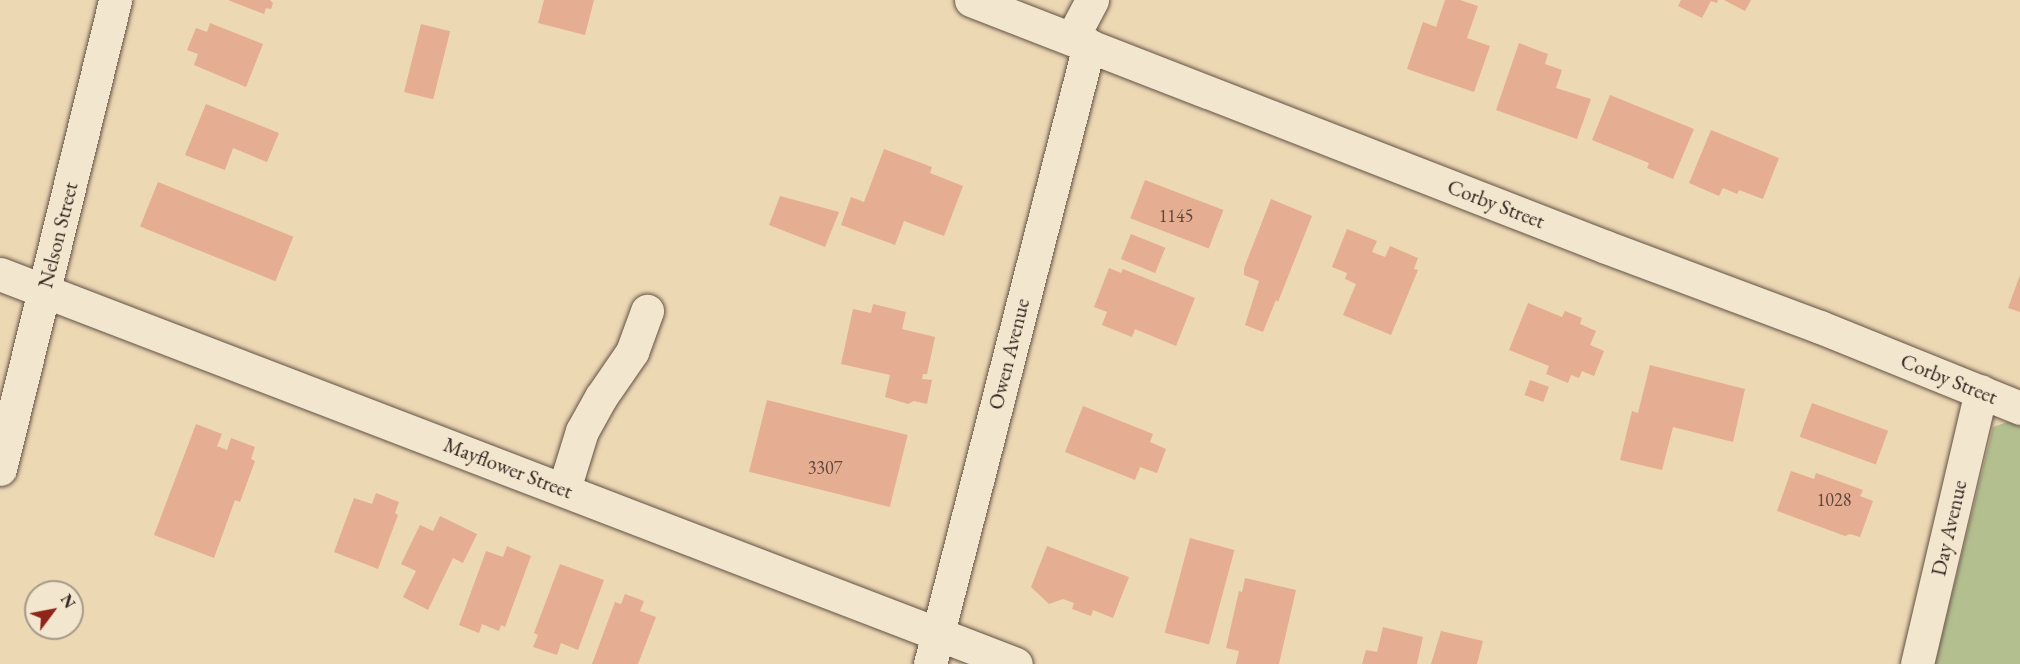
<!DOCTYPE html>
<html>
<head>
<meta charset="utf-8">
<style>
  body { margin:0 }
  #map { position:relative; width:2020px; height:664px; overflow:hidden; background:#edd8b4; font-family:"EB Garamond",serif }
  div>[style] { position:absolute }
  .green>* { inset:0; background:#b4bf90 }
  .building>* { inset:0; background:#e5ad91; transform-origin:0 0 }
  .roads { filter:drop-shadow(0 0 2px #625245) drop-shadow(0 0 2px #625245) }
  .minor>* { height:33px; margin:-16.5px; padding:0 16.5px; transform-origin:16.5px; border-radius:16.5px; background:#f3e6ce }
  span { translate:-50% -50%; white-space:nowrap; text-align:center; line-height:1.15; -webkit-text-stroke:4.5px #f3e6ce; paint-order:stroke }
  .number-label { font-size:18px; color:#60473c }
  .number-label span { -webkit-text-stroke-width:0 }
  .street-label { font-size:21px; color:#332520 }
  .north { position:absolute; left:24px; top:580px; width:60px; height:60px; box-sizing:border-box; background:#f3e6ce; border:2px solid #a69988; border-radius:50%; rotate:58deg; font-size:16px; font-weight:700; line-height:24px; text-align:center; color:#332520 }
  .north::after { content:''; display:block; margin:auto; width:21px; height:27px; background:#8f2418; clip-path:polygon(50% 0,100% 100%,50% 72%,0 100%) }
</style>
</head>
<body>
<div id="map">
  <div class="green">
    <i style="clip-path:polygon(2013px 420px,2020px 424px,2020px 664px,1935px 664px,1993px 427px)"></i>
  </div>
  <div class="building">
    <i style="clip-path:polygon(228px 0,270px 0,273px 3px,271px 9px,266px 8px,264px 14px)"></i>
    <i style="clip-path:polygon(544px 0,594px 0,585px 35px,538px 23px)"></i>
    <i style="clip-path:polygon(1445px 0,1460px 0,1478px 6px,1467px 38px,1490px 46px,1474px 92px,1407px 69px,1423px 22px,1436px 27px)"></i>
    <i style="clip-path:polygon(1681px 0,1718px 0,1717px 3px,1711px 1px,1702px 18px,1678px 6px)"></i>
    <i style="clip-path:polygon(1724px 0,1751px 0,1745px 11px)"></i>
    <i style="clip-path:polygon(210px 23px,263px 44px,246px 87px,194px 65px,198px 54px,187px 50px,196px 28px,207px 32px)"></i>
    <i style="left:421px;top:24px;width:30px;height:70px;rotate:14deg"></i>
    <i style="clip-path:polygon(1519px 43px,1548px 54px,1545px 64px,1562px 70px,1556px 88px,1591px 99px,1577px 139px,1496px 110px)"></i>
    <i style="clip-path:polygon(1610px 95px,1694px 129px,1673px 179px,1647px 168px,1649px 163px,1592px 140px)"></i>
    <i style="clip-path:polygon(206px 104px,279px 133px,267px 162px,233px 148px,225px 170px,185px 155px)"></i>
    <i style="clip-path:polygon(1711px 130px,1779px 158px,1763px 199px,1739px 190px,1737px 194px,1723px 188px,1719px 196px,1689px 183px)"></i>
    <i style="clip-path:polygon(884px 149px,932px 167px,930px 173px,963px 186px,944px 236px,904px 221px,895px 245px,841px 225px,851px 197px,864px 202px)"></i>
    <i style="left:1145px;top:180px;width:84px;height:41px;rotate:21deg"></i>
    <i style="left:158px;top:182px;width:146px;height:48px;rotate:22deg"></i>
    <i style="clip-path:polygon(780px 196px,839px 212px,825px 247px,769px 225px)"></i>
    <i style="clip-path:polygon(1271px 199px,1312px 216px,1278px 302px,1276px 300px,1263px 332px,1245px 325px,1259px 281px,1244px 275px,1244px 268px)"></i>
    <i style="clip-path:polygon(1347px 229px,1377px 241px,1372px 252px,1385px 257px,1390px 246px,1418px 258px,1414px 269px,1418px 270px,1391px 335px,1343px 315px,1356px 284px,1345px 279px,1347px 273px,1332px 267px)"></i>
    <i style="left:1131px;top:234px;width:37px;height:27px;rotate:22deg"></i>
    <i style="clip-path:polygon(1109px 268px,1121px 273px,1123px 269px,1195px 298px,1176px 346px,1135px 329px,1132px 337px,1102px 325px,1107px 312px,1094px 307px)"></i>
    <i style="clip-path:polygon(2020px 275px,2020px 312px,2008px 308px)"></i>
    <i style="clip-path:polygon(1528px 303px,1562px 317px,1565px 311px,1582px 318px,1580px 324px,1596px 331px,1590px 345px,1604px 351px,1594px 376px,1582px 371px,1579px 378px,1571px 375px,1568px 383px,1546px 374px,1549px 366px,1509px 350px)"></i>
    <i style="clip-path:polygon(873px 304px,906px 312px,902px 329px,935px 337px,927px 374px,923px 374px,922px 379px,932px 380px,927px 404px,914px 401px,908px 404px,885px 397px,890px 375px,841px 364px,853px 309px,871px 313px)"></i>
    <i style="clip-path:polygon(1650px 365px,1745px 389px,1733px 442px,1673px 427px,1662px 470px,1620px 460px,1632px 411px,1638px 413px)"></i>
    <i style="left:1530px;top:380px;width:20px;height:16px;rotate:20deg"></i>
    <i style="left:767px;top:400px;width:145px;height:74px;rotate:14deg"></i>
    <i style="left:1812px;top:403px;width:81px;height:36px;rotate:20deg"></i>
    <i style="clip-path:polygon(1083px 406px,1153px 434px,1150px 442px,1166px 449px,1157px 473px,1140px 467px,1135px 480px,1065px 452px)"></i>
    <i style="clip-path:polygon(196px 424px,222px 434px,217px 446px,227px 450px,231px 438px,255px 447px,251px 459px,255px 461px,240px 502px,235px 500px,214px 558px,154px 535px)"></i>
    <i style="clip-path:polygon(1791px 471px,1814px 479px,1816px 473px,1863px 490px,1860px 496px,1873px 501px,1860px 537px,1850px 534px,1845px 536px,1777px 511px)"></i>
    <i style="clip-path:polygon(376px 493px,399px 502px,395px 513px,398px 515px,378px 569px,334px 552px,354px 498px,372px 504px)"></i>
    <i style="clip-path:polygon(440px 516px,477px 534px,463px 563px,453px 558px,428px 610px,403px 597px,416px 571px,401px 564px,420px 525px,433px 531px)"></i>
    <i style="left:1190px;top:538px;width:46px;height:98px;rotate:15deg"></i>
    <i style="clip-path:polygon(507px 546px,531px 556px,505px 627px,501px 625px,499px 631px,482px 624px,479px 633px,459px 625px,486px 551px,503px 557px)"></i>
    <i style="clip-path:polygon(1047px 546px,1129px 577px,1113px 618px,1093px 610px,1091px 616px,1072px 609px,1074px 603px,1063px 599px,1049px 604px,1031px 587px)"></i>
    <i style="clip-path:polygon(560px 564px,604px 580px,578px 650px,561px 643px,557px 655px,533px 647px,538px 635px,534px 633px)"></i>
    <i style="clip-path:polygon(1245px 578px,1296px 590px,1279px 664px,1236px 664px,1239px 651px,1226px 648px,1239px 591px,1242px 592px)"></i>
    <i style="clip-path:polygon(625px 594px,644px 601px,640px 611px,656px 617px,638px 664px,592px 664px,615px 602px,621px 604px)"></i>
    <i style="clip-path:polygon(1383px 627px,1423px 637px,1417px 664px,1362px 664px,1366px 650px,1377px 652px)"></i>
    <i style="clip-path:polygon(1441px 631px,1483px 641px,1477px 664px,1431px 664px)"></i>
  </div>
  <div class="roads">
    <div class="minor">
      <i style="left:971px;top:0;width:681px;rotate:21.25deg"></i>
      <i style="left:1606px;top:247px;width:228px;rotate:20.5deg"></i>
      <i style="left:1820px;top:327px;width:216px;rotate:22deg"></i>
      <i style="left:1072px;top:38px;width:43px;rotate:-62.2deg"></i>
      <i style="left:0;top:274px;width:1088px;rotate:21deg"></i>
      <i style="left:0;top:469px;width:483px;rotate:-76.2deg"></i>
      <i style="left:564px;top:489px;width:61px;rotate:-72.8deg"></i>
      <i style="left:582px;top:431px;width:39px;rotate:-61deg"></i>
      <i style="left:601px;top:397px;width:55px;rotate:-55.4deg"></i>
      <i style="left:632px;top:352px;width:44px;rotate:-69.9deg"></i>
      <i style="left:930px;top:664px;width:639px;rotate:-75.59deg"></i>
      <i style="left:1917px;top:664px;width:280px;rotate:-76.8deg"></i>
    </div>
  </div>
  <div class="number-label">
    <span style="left:1176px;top:216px">1145</span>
    <span style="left:825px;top:468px">3307</span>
    <span style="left:1834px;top:500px">1028</span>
  </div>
  <div class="street-label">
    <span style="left:1496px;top:204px;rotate:21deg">Corby Street</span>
    <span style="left:58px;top:235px;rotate:-76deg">Nelson Street</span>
    <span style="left:1009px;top:354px;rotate:-76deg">Owen Avenue</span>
    <span style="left:1949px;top:379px;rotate:22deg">Corby Street</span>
    <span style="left:508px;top:468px;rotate:21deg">Mayflower Street</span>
    <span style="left:1949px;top:528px;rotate:-77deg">Day Avenue</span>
  </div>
  <div class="north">N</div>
</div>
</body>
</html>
